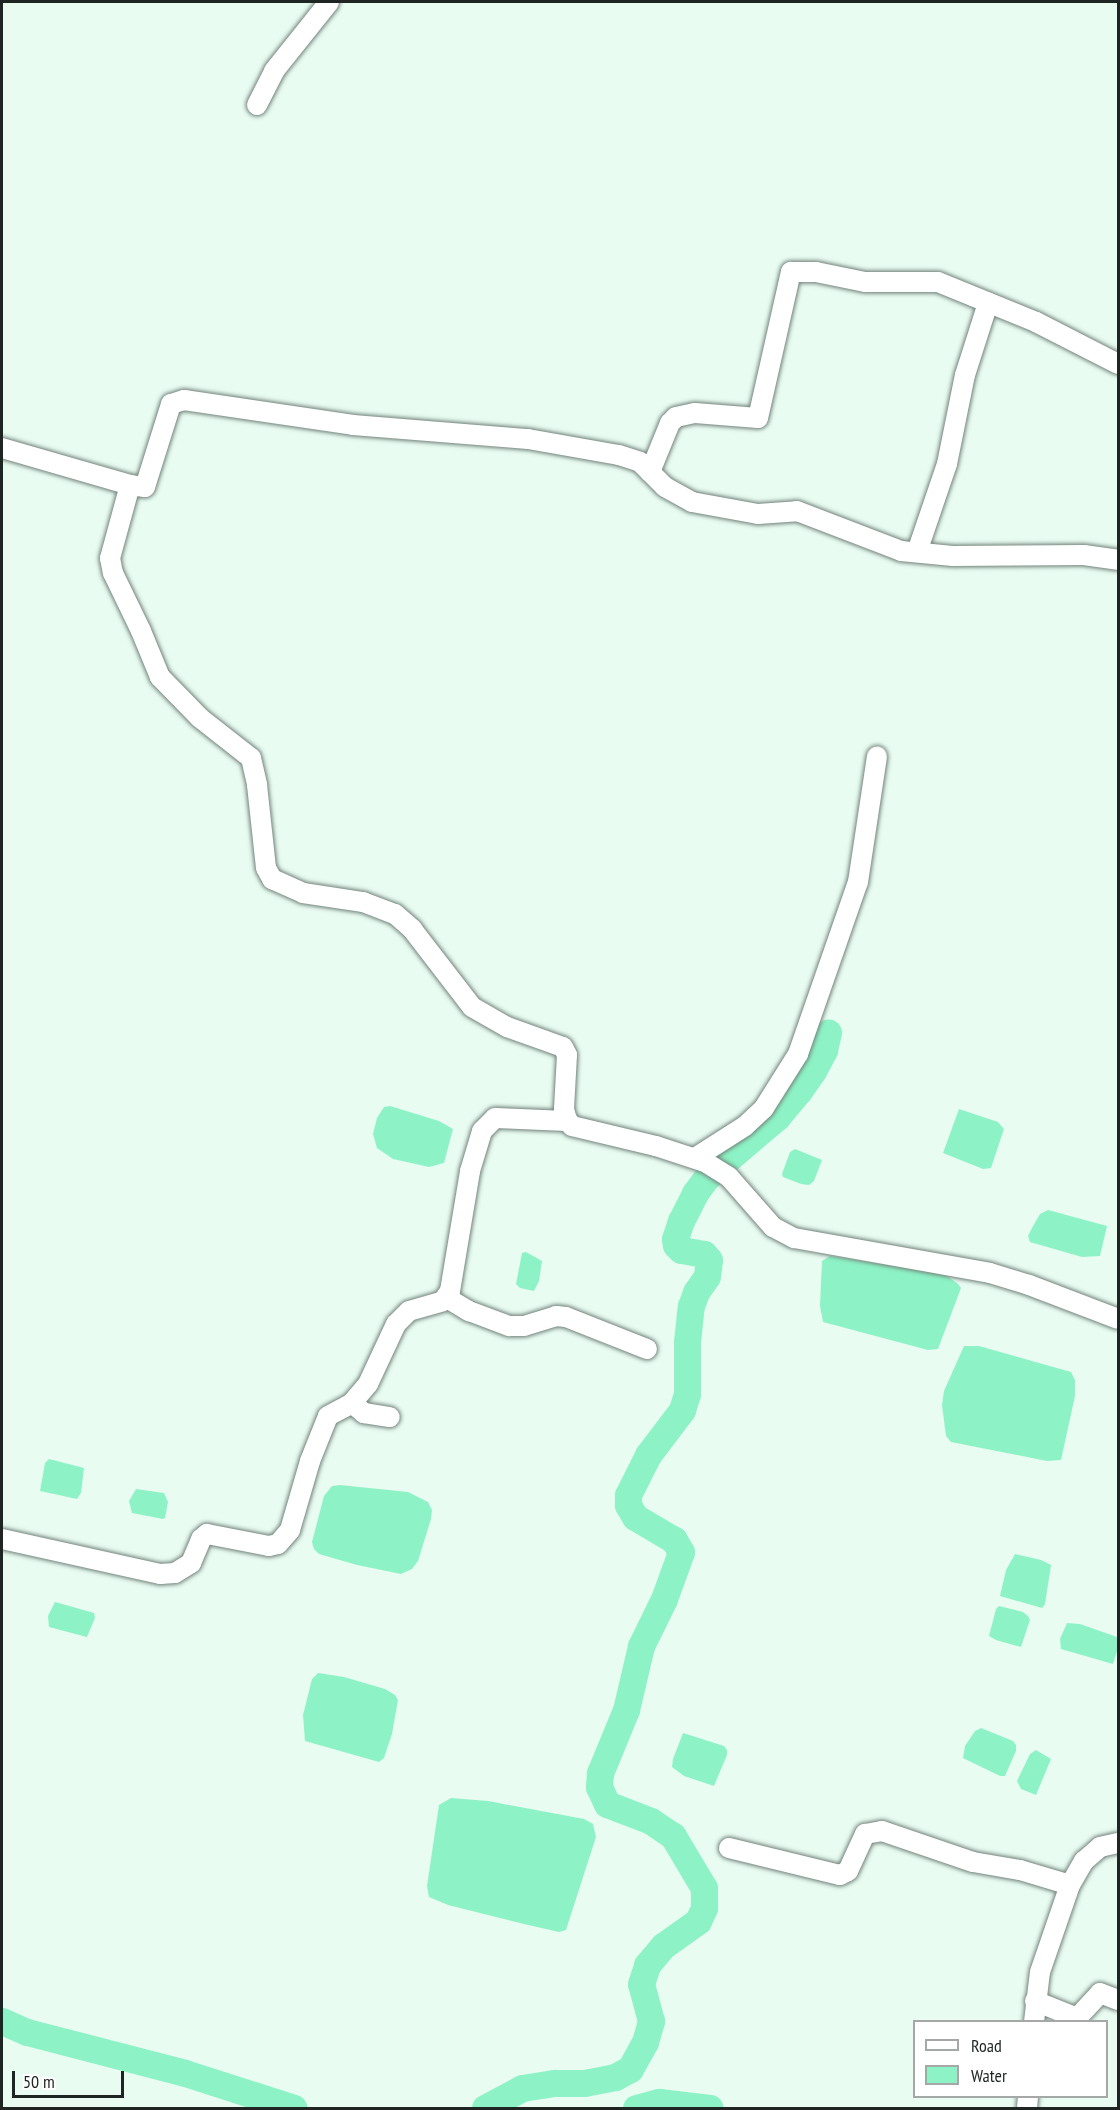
<!DOCTYPE html>
<html>
<head>
<meta charset="utf-8">
<style>
  body { margin:0 }
  #map { position:relative; width:1120px; height:2110px; overflow:hidden; background:#e9fcf2; font-family:"PT Sans Narrow",sans-serif }
  div>[style] { position:absolute }
  .water>* { inset:0; background:#8df3c6 }
  .river>* { height:27px; margin:-13.5px; padding:0 13.5px; transform-origin:13.5px; border-radius:13.5px; background:#8df3c6 }
  .roads { filter:drop-shadow(0 0 2px #72837b) drop-shadow(0 0 2px #72837b) }
  .minor>* { height:20px; margin:-10px; padding:0 10px; transform-origin:10px; border-radius:10px; background:#fff }
  span { translate:-50% -50%; white-space:nowrap; text-align:center; line-height:1.15; -webkit-text-stroke:6px #fff; paint-order:stroke }
  .frame { position:absolute; inset:0; border:3px solid #1e2522; pointer-events:none }
  .legend { position:absolute; left:913px; top:2020px; width:195px; height:78px; box-sizing:border-box; background:#fff; border:2px solid #a5a8a7; margin:0; padding:8px 10px; list-style:none; font-size:18px; color:#1e2522 }
  .legend li { display:flex; align-items:center; gap:12px; height:30px }
  .legend b { width:30px; border:2px solid #a5a8a7 }
  .scale { position:absolute; left:12px; top:2071px; width:112px; height:27px; box-sizing:border-box; border:3px solid #1e2522; border-top:0; padding-left:8px; font-size:18px; line-height:21px; white-space:nowrap; color:#1e2522; -webkit-text-stroke:4px #fff; paint-order:stroke }
</style>
</head>
<body>
<div id="map">
  <div class="water">
    <i style="clip-path:polygon(390px 1106px,439px 1121px,453px 1129px,444px 1163px,429px 1167px,393px 1159px,377px 1148px,373px 1134px,377px 1118px,384px 1107px)"></i>
    <i style="clip-path:polygon(959px 1109px,998px 1122px,1004px 1129px,991px 1168px,983px 1169px,943px 1153px)"></i>
    <i style="clip-path:polygon(795px 1149px,822px 1160px,814px 1181px,809px 1185px,801px 1184px,783px 1177px,782px 1174px,790px 1152px)"></i>
    <i style="clip-path:polygon(1048px 1210px,1107px 1226px,1100px 1256px,1082px 1257px,1030px 1242px,1028px 1236px,1032px 1228px,1040px 1214px)"></i>
    <i style="clip-path:polygon(526px 1252px,542px 1261px,539px 1281px,534px 1291px,520px 1288px,516px 1284px,522px 1253px)"></i>
    <i style="clip-path:polygon(830px 1256px,925px 1271px,947px 1276px,958px 1284px,961px 1288px,938px 1349px,928px 1350px,823px 1322px,820px 1306px,822px 1261px)"></i>
    <i style="clip-path:polygon(964px 1346px,979px 1346px,1071px 1372px,1075px 1380px,1075px 1396px,1061px 1460px,1047px 1461px,951px 1442px,946px 1436px,942px 1405px,944px 1391px)"></i>
    <i style="clip-path:polygon(49px 1459px,84px 1468px,81px 1493px,77px 1499px,40px 1491px,45px 1463px)"></i>
    <i style="clip-path:polygon(340px 1485px,408px 1492px,428px 1502px,432px 1510px,431px 1519px,418px 1561px,412px 1569px,401px 1574px,357px 1565px,319px 1554px,314px 1549px,312px 1542px,324px 1496px,332px 1486px)"></i>
    <i style="clip-path:polygon(136px 1489px,164px 1493px,168px 1502px,165px 1518px,163px 1519px,132px 1513px,129px 1501px)"></i>
    <i style="clip-path:polygon(1015px 1554px,1041px 1560px,1051px 1565px,1045px 1604px,1042px 1608px,1000px 1596px,1006px 1570px)"></i>
    <i style="clip-path:polygon(55px 1602px,94px 1613px,95px 1618px,87px 1637px,49px 1627px,48px 1616px)"></i>
    <i style="clip-path:polygon(999px 1606px,1023px 1612px,1028px 1616px,1030px 1620px,1021px 1647px,996px 1640px,989px 1636px,996px 1609px)"></i>
    <i style="clip-path:polygon(1067px 1623px,1080px 1624px,1117px 1637px,1118px 1648px,1113px 1664px,1061px 1649px,1060px 1639px)"></i>
    <i style="clip-path:polygon(318px 1673px,344px 1677px,385px 1689px,395px 1695px,398px 1700px,392px 1734px,384px 1758px,379px 1762px,305px 1741px,303px 1715px,312px 1679px)"></i>
    <i style="clip-path:polygon(981px 1728px,1013px 1741px,1016px 1745px,1016px 1751px,1005px 1776px,1000px 1776px,963px 1758px,965px 1746px,975px 1731px)"></i>
    <i style="clip-path:polygon(683px 1733px,724px 1746px,727px 1750px,727px 1755px,714px 1786px,684px 1776px,672px 1767px,673px 1759px)"></i>
    <i style="clip-path:polygon(1036px 1750px,1051px 1759px,1036px 1795px,1021px 1789px,1017px 1781px,1030px 1754px)"></i>
    <i style="clip-path:polygon(451px 1798px,488px 1801px,584px 1819px,593px 1824px,596px 1837px,566px 1930px,559px 1932px,524px 1924px,448px 1905px,429px 1897px,427px 1886px,439px 1805px)"></i>
  </div>
  <div class="river">
    <i style="left:2px;top:2021px;width:27px;rotate:24deg"></i>
    <i style="left:27px;top:2032px;width:163px;rotate:14.5deg"></i>
    <i style="left:185px;top:2073px;width:114px;rotate:17.8deg"></i>
    <i style="left:485px;top:2108px;width:42px;rotate:-28.4deg"></i>
    <i style="left:522px;top:2088px;width:33px;rotate:-9deg"></i>
    <i style="left:555px;top:2083px;width:29px"></i>
    <i style="left:584px;top:2083px;width:32px;rotate:-11deg"></i>
    <i style="left:615px;top:2077px;width:17px;rotate:-28deg"></i>
    <i style="left:630px;top:2069px;width:31px;rotate:-61deg"></i>
    <i style="left:645px;top:2042px;width:22px;rotate:-74deg"></i>
    <i style="left:651px;top:2021px;width:38px;rotate:-105deg"></i>
    <i style="left:641px;top:1984px;width:20px;rotate:-72deg"></i>
    <i style="left:647px;top:1965px;width:25px;rotate:-50deg"></i>
    <i style="left:663px;top:1946px;width:43px;rotate:-35.5deg"></i>
    <i style="left:698px;top:1921px;width:14px;rotate:-65deg"></i>
    <i style="left:704px;top:1908px;width:20px;rotate:-90deg"></i>
    <i style="left:704px;top:1888px;width:61px;rotate:-120.8deg"></i>
    <i style="left:673px;top:1836px;width:27px;rotate:-146deg"></i>
    <i style="left:651px;top:1821px;width:47px;rotate:-158.9deg"></i>
    <i style="left:607px;top:1804px;width:19px;rotate:-115deg"></i>
    <i style="left:599px;top:1787px;width:14px;rotate:-86deg"></i>
    <i style="left:600px;top:1773px;width:68px;rotate:-67.6deg"></i>
    <i style="left:626px;top:1710px;width:66px;rotate:-76.8deg"></i>
    <i style="left:641px;top:1646px;width:52px;rotate:-63.9deg"></i>
    <i style="left:664px;top:1599px;width:50px;rotate:-70.1deg"></i>
    <i style="left:681px;top:1552px;width:14px;rotate:-120deg"></i>
    <i style="left:674px;top:1540px;width:45px;rotate:-149.5deg"></i>
    <i style="left:635px;top:1517px;width:14px;rotate:-120deg"></i>
    <i style="left:628px;top:1505px;width:10px;rotate:-90deg"></i>
    <i style="left:628px;top:1495px;width:45px;rotate:-63.4deg"></i>
    <i style="left:648px;top:1455px;width:56px;rotate:-52.9deg"></i>
    <i style="left:682px;top:1410px;width:17px;rotate:-73deg"></i>
    <i style="left:687px;top:1394px;width:52px;rotate:-90deg"></i>
    <i style="left:687px;top:1342px;width:36px;rotate:-84deg"></i>
    <i style="left:691px;top:1306px;width:15px;rotate:-70deg"></i>
    <i style="left:696px;top:1292px;width:19px;rotate:-55deg"></i>
    <i style="left:707px;top:1276px;width:16px;rotate:-83deg"></i>
    <i style="left:709px;top:1260px;width:8px;rotate:-130deg"></i>
    <i style="left:704px;top:1254px;width:23px;rotate:-170deg"></i>
    <i style="left:681px;top:1250px;width:7px;rotate:-135deg"></i>
    <i style="left:676px;top:1245px;width:6px;rotate:-99deg"></i>
    <i style="left:675px;top:1239px;width:19px;rotate:-72deg"></i>
    <i style="left:681px;top:1221px;width:31px;rotate:-63deg"></i>
    <i style="left:695px;top:1193px;width:21px;rotate:-53deg"></i>
    <i style="left:708px;top:1176px;width:91px;rotate:-40.5deg"></i>
    <i style="left:777px;top:1117px;width:34px;rotate:-50deg"></i>
    <i style="left:799px;top:1091px;width:24px;rotate:-55deg"></i>
    <i style="left:813px;top:1071px;width:24px;rotate:-62deg"></i>
    <i style="left:824px;top:1050px;width:18px;rotate:-77deg"></i>
    <i style="left:636px;top:2108px;width:24px;rotate:-15deg"></i>
    <i style="left:659px;top:2102px;width:51px;rotate:6.7deg"></i>
  </div>
  <div class="roads">
    <div class="minor">
      <i style="left:257px;top:105px;width:38px;rotate:-63deg"></i>
      <i style="left:274px;top:71px;width:88px;rotate:-51.4deg"></i>
      <i style="left:2px;top:448px;width:133px;rotate:16.1deg"></i>
      <i style="left:130px;top:485px;width:76px;rotate:105.3deg"></i>
      <i style="left:110px;top:558px;width:15px;rotate:79deg"></i>
      <i style="left:113px;top:573px;width:64px;rotate:64.2deg"></i>
      <i style="left:141px;top:631px;width:50px;rotate:67.6deg"></i>
      <i style="left:160px;top:677px;width:57px;rotate:45.7deg"></i>
      <i style="left:200px;top:718px;width:65px;rotate:38.1deg"></i>
      <i style="left:251px;top:758px;width:28px;rotate:77deg"></i>
      <i style="left:257px;top:785px;width:83px;rotate:83.8deg"></i>
      <i style="left:266px;top:868px;width:13px;rotate:61deg"></i>
      <i style="left:272px;top:879px;width:34px;rotate:24deg"></i>
      <i style="left:303px;top:893px;width:61px;rotate:8.5deg"></i>
      <i style="left:363px;top:902px;width:34px;rotate:21deg"></i>
      <i style="left:395px;top:914px;width:23px;rotate:41deg"></i>
      <i style="left:412px;top:929px;width:98px;rotate:52.4deg"></i>
      <i style="left:472px;top:1007px;width:40px;rotate:29.7deg"></i>
      <i style="left:507px;top:1027px;width:59px;rotate:19.7deg"></i>
      <i style="left:563px;top:1047px;width:9px;rotate:63deg"></i>
      <i style="left:567px;top:1055px;width:54px;rotate:93.2deg"></i>
      <i style="left:564px;top:1109px;width:11px;rotate:75deg"></i>
      <i style="left:567px;top:1120px;width:8px;rotate:50deg"></i>
      <i style="left:572px;top:1126px;width:86px;rotate:13.4deg"></i>
      <i style="left:656px;top:1146px;width:52px;rotate:18.1deg"></i>
      <i style="left:705px;top:1162px;width:28px;rotate:32deg"></i>
      <i style="left:729px;top:1177px;width:67px;rotate:48.7deg"></i>
      <i style="left:773px;top:1227px;width:24px;rotate:28deg"></i>
      <i style="left:794px;top:1238px;width:199px;rotate:10.1deg"></i>
      <i style="left:990px;top:1273px;width:41px;rotate:17.1deg"></i>
      <i style="left:1029px;top:1285px;width:95px;rotate:20.9deg"></i>
      <i style="left:650px;top:472px;width:53px;rotate:-67.8deg"></i>
      <i style="left:670px;top:423px;width:8px;rotate:-45deg"></i>
      <i style="left:676px;top:417px;width:19px;rotate:-12deg"></i>
      <i style="left:695px;top:413px;width:63px;rotate:4.5deg"></i>
      <i style="left:758px;top:418px;width:150px;rotate:-77.3deg"></i>
      <i style="left:791px;top:272px;width:25px"></i>
      <i style="left:816px;top:272px;width:50px;rotate:11.5deg"></i>
      <i style="left:865px;top:282px;width:73px"></i>
      <i style="left:938px;top:282px;width:106px;rotate:22.2deg"></i>
      <i style="left:1036px;top:322px;width:92px;rotate:27.1deg"></i>
      <i style="left:130px;top:485px;width:15px;rotate:8deg"></i>
      <i style="left:145px;top:487px;width:87px;rotate:-72.6deg"></i>
      <i style="left:171px;top:404px;width:14px;rotate:-17deg"></i>
      <i style="left:184px;top:400px;width:171px;rotate:8.4deg"></i>
      <i style="left:353px;top:425px;width:176px;rotate:4.6deg"></i>
      <i style="left:528px;top:439px;width:92px;rotate:10deg"></i>
      <i style="left:619px;top:455px;width:22px;rotate:18deg"></i>
      <i style="left:640px;top:462px;width:35px;rotate:45deg"></i>
      <i style="left:665px;top:487px;width:31px;rotate:29deg"></i>
      <i style="left:692px;top:502px;width:67px;rotate:10.3deg"></i>
      <i style="left:758px;top:514px;width:39px;rotate:-4deg"></i>
      <i style="left:797px;top:511px;width:111px;rotate:21deg"></i>
      <i style="left:901px;top:551px;width:52px;rotate:5.5deg"></i>
      <i style="left:953px;top:556px;width:131px;rotate:-0.4deg"></i>
      <i style="left:1084px;top:555px;width:34px;rotate:8deg"></i>
      <i style="left:917px;top:552px;width:93px;rotate:-71.2deg"></i>
      <i style="left:947px;top:464px;width:91px;rotate:-78.6deg"></i>
      <i style="left:965px;top:375px;width:76px;rotate:-72.3deg"></i>
      <i style="left:695px;top:1158px;width:59px;rotate:-32.6deg"></i>
      <i style="left:745px;top:1126px;width:26px;rotate:-43deg"></i>
      <i style="left:764px;top:1108px;width:64px;rotate:-57.8deg"></i>
      <i style="left:798px;top:1054px;width:182px;rotate:-70.8deg"></i>
      <i style="left:858px;top:882px;width:127px;rotate:-81.4deg"></i>
      <i style="left:447px;top:1298px;width:26px;rotate:31deg"></i>
      <i style="left:469px;top:1311px;width:43px;rotate:20.6deg"></i>
      <i style="left:509px;top:1326px;width:15px"></i>
      <i style="left:524px;top:1326px;width:34px;rotate:-17deg"></i>
      <i style="left:556px;top:1316px;width:10px;rotate:6deg"></i>
      <i style="left:566px;top:1317px;width:87px;rotate:21.6deg"></i>
      <i style="left:352px;top:1403px;width:16px;rotate:40deg"></i>
      <i style="left:364px;top:1413px;width:26px;rotate:9deg"></i>
      <i style="left:2px;top:1539px;width:162px;rotate:12.5deg"></i>
      <i style="left:160px;top:1574px;width:15px;rotate:-4deg"></i>
      <i style="left:175px;top:1573px;width:19px;rotate:-32deg"></i>
      <i style="left:191px;top:1563px;width:26px;rotate:-67deg"></i>
      <i style="left:201px;top:1539px;width:8px;rotate:-40deg"></i>
      <i style="left:207px;top:1534px;width:63px;rotate:11deg"></i>
      <i style="left:269px;top:1546px;width:9px;rotate:-13deg"></i>
      <i style="left:278px;top:1544px;width:18px;rotate:-49deg"></i>
      <i style="left:290px;top:1530px;width:72px;rotate:-73.8deg"></i>
      <i style="left:310px;top:1461px;width:48px;rotate:-68.2deg"></i>
      <i style="left:328px;top:1416px;width:27px;rotate:-28deg"></i>
      <i style="left:352px;top:1403px;width:25px;rotate:-50deg"></i>
      <i style="left:368px;top:1384px;width:66px;rotate:-65deg"></i>
      <i style="left:396px;top:1324px;width:18px;rotate:-45deg"></i>
      <i style="left:409px;top:1311px;width:35px;rotate:-16deg"></i>
      <i style="left:443px;top:1301px;width:12px;rotate:-55deg"></i>
      <i style="left:450px;top:1291px;width:122px;rotate:-80.5deg"></i>
      <i style="left:470px;top:1171px;width:42px;rotate:-73.3deg"></i>
      <i style="left:482px;top:1131px;width:18px;rotate:-45deg"></i>
      <i style="left:495px;top:1118px;width:73px;rotate:2.4deg"></i>
      <i style="left:729px;top:1848px;width:114px;rotate:13.7deg"></i>
      <i style="left:840px;top:1875px;width:9px;rotate:-27deg"></i>
      <i style="left:848px;top:1871px;width:41px;rotate:-65.3deg"></i>
      <i style="left:865px;top:1834px;width:17px;rotate:-10deg"></i>
      <i style="left:882px;top:1831px;width:96px;rotate:18.8deg"></i>
      <i style="left:973px;top:1862px;width:48px;rotate:9.7deg"></i>
      <i style="left:1020px;top:1870px;width:52px;rotate:16.7deg"></i>
      <i style="left:1035px;top:2001px;width:45px;rotate:22deg"></i>
      <i style="left:1077px;top:2018px;width:34px;rotate:-47deg"></i>
      <i style="left:1100px;top:1993px;width:19px;rotate:21deg"></i>
      <i style="left:1034px;top:2022px;width:50px;rotate:-83.2deg"></i>
      <i style="left:1040px;top:1972px;width:92px;rotate:-71deg"></i>
      <i style="left:1070px;top:1885px;width:28px;rotate:-60deg"></i>
      <i style="left:1084px;top:1861px;width:21px;rotate:-41deg"></i>
      <i style="left:1100px;top:1847px;width:18px;rotate:-13deg"></i>
      <i style="left:1027px;top:2108px;width:12px;rotate:-85deg"></i>
    </div>
  </div>
  <div class="frame"></div>
  <ul class="legend">
  <li><b style="height:8px;background:#fff"></b>Road</li>
  <li><b style="height:16px;background:#8df3c6"></b>Water</li>
  </ul>
  <div class="scale">50 m</div>
</div>
</body>
</html>
